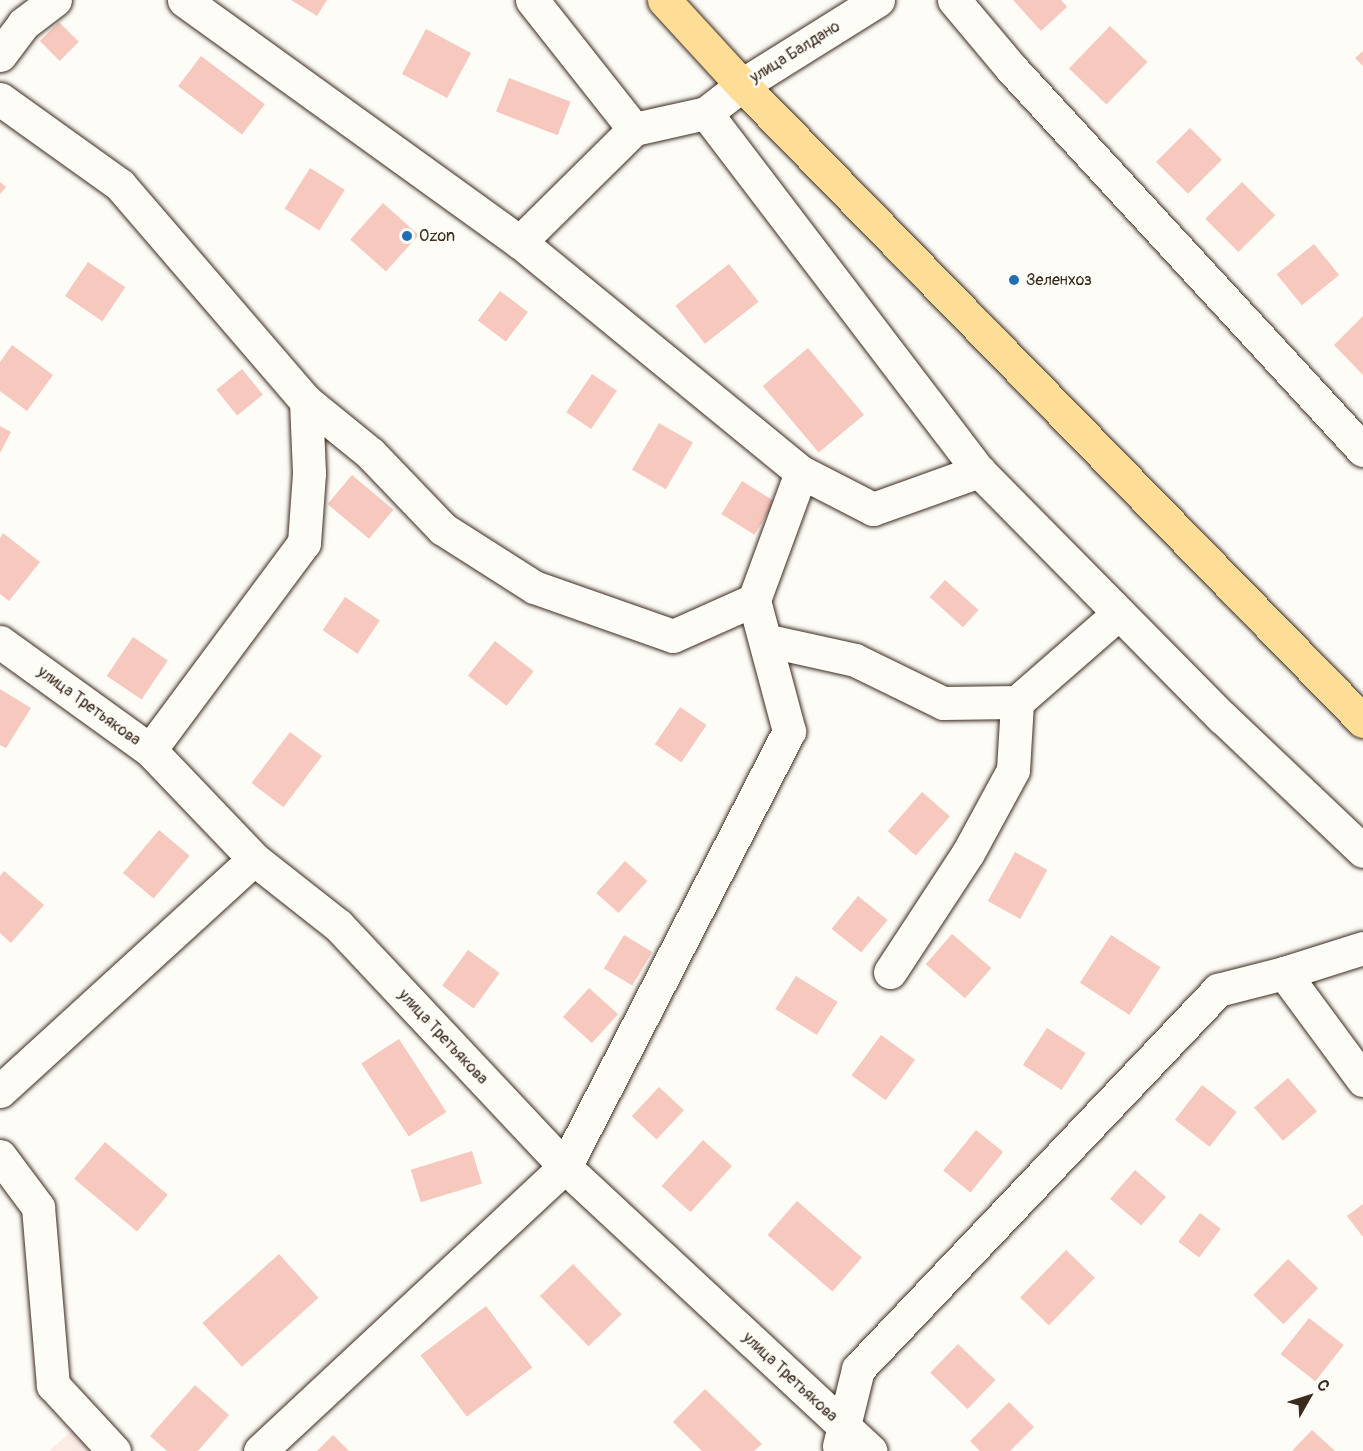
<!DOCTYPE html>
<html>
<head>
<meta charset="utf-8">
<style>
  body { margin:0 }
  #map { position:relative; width:1363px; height:1451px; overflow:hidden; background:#fdfcf7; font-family:Pangolin,sans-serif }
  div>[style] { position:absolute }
  .built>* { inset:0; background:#fbece6 }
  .building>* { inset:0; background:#f7c8be; transform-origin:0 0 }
  .roads { filter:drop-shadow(0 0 2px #3b2a1e) drop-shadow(0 0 2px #3b2a1e) }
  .minor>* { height:33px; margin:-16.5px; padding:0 16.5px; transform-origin:16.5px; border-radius:16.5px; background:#fdfcf7 }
  .primary>* { height:33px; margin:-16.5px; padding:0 16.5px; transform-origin:16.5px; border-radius:16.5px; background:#fedd96 }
  .dots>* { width:16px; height:16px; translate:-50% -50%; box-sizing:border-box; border:3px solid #fdfcf7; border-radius:50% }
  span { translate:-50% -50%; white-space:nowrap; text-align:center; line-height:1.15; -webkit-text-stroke:5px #fdfcf7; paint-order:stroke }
  .street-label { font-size:16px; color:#3b2a1e }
  .poi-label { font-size:16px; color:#3b2a1e }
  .left { translate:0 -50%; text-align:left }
  .north { position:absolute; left:1279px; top:1367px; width:60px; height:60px; -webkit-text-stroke:4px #fdfcf7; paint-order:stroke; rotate:51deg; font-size:16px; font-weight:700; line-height:24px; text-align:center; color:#3b2a1e }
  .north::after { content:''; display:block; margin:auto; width:21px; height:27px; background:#3b2a1e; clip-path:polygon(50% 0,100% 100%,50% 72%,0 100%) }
</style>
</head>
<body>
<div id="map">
  <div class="built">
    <i style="clip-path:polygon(73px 1430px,92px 1451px,49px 1451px)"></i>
  </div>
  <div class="building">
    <i style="clip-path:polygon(291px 0,327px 0,317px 16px)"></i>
    <i style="clip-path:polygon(1013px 0,1061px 0,1067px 7px,1041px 31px)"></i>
    <i style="left:59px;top:22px;width:28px;height:27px;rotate:45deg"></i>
    <i style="left:1110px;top:26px;width:52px;height:59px;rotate:44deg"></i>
    <i style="left:426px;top:29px;width:51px;height:51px;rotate:28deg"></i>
    <i style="clip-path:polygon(1363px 51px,1363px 66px,1355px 58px)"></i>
    <i style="left:201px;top:56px;width:80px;height:38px;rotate:37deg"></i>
    <i style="left:509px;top:78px;width:66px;height:36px;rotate:21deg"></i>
    <i style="left:1190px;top:128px;width:45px;height:48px;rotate:45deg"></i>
    <i style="left:310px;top:168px;width:41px;height:48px;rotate:32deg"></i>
    <i style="clip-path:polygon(0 182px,6px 187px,0 194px)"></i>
    <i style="left:1242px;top:182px;width:47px;height:52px;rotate:45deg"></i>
    <i style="left:383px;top:203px;width:48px;height:49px;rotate:42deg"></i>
    <i style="left:1314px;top:244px;width:40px;height:48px;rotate:51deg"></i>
    <i style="left:88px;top:262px;width:45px;height:41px;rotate:34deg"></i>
    <i style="left:729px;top:264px;width:48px;height:68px;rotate:52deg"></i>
    <i style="left:500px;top:291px;width:35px;height:37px;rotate:37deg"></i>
    <i style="clip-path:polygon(1363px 316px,1363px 375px,1334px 345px)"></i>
    <i style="clip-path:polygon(12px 345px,53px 375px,27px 411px,0 391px,0 362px)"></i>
    <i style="left:808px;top:348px;width:87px;height:59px;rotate:50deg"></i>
    <i style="left:242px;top:369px;width:33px;height:33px;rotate:51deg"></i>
    <i style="left:592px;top:374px;width:30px;height:46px;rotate:34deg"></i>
    <i style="left:659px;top:423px;width:39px;height:54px;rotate:30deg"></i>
    <i style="clip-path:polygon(0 426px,11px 432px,0 453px)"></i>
    <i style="left:352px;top:475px;width:54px;height:38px;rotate:40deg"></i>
    <i style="left:742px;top:481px;width:39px;height:39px;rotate:32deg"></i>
    <i style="clip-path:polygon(3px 533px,40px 562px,9px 601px,0 594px,0 538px)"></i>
    <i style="left:945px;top:580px;width:45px;height:23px;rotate:42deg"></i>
    <i style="left:345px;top:597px;width:42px;height:40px;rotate:34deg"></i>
    <i style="left:133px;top:637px;width:42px;height:47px;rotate:34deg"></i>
    <i style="left:495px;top:641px;width:49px;height:44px;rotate:38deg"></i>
    <i style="clip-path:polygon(0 689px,31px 708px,6px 748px,0 745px)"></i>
    <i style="left:680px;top:707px;width:32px;height:45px;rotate:34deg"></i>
    <i style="left:290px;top:732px;width:40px;height:64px;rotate:37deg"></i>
    <i style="left:922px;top:792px;width:37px;height:52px;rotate:41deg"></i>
    <i style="left:159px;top:830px;width:40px;height:56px;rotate:40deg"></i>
    <i style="left:1015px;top:852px;width:37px;height:56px;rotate:29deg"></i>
    <i style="left:625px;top:861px;width:30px;height:43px;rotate:42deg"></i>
    <i style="clip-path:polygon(4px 871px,44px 905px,11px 943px,0 933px,0 876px)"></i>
    <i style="left:858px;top:896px;width:38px;height:42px;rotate:39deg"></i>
    <i style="left:952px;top:934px;width:52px;height:40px;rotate:41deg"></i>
    <i style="left:624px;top:935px;width:33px;height:39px;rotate:31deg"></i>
    <i style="left:1111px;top:935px;width:59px;height:57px;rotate:33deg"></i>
    <i style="left:468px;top:950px;width:39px;height:44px;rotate:36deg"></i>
    <i style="left:796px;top:976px;width:49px;height:39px;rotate:32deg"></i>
    <i style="left:589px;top:988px;width:39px;height:39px;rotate:42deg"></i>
    <i style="left:1047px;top:1028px;width:46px;height:44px;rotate:33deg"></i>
    <i style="left:881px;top:1035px;width:42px;height:50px;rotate:36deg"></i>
    <i style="left:399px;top:1039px;width:87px;height:45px;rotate:57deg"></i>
    <i style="left:1288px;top:1078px;width:44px;height:45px;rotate:49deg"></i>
    <i style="left:1202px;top:1085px;width:44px;height:44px;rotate:38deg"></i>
    <i style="left:659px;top:1087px;width:34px;height:40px;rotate:43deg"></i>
    <i style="left:976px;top:1130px;width:35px;height:52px;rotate:39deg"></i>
    <i style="left:703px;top:1140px;width:39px;height:62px;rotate:42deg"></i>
    <i style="left:105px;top:1142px;width:82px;height:48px;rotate:40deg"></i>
    <i style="left:472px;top:1151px;width:34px;height:64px;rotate:73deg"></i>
    <i style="left:1135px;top:1170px;width:41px;height:38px;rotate:41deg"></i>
    <i style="left:797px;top:1201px;width:86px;height:45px;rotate:41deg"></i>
    <i style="clip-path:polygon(1363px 1204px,1363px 1237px,1347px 1216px)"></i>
    <i style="left:1200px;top:1213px;width:26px;height:36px;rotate:37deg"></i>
    <i style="left:1066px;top:1250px;width:40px;height:66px;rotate:44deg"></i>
    <i style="left:279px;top:1254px;width:59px;height:103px;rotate:48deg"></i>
    <i style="left:1288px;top:1259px;width:42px;height:50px;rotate:44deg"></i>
    <i style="left:573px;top:1264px;width:70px;height:46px;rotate:46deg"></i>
    <i style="left:486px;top:1306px;width:77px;height:82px;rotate:53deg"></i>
    <i style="left:1309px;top:1318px;width:44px;height:46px;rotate:38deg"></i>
    <i style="left:958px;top:1344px;width:52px;height:40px;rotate:44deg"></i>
    <i style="clip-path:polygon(195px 1385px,229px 1415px,198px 1451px,167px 1451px,150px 1436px)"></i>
    <i style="clip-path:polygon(705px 1389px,762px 1444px,754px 1451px,702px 1451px,673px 1422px)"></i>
    <i style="clip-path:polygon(1009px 1402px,1034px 1427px,1010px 1451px,980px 1451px,970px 1441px)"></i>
    <i style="clip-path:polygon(1312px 1430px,1335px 1451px,1292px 1451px)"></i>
    <i style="clip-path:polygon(333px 1435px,349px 1451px,317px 1451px)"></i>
  </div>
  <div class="roads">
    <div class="minor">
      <i style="left:184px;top:0;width:414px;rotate:35.8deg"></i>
      <i style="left:532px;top:0;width:164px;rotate:51.7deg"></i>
      <i style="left:878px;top:0;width:160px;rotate:148deg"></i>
      <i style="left:742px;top:85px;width:46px;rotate:142.1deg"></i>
      <i style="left:706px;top:113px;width:450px;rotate:52.7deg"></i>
      <i style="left:954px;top:0;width:90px;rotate:50deg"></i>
      <i style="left:1012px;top:69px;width:518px;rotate:47.35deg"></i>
      <i style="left:0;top:55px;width:39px;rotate:-53deg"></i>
      <i style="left:23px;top:24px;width:40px;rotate:-37deg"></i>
      <i style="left:0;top:99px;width:148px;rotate:35.6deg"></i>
      <i style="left:120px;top:185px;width:285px;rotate:49.3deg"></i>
      <i style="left:306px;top:401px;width:82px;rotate:39.1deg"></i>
      <i style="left:370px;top:453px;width:105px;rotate:46.2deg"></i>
      <i style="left:443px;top:529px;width:108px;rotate:32.5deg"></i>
      <i style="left:534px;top:587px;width:147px;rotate:19.4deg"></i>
      <i style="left:673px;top:636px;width:89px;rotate:-24deg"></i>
      <i style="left:754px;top:600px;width:136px;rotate:-69.8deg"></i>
      <i style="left:801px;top:472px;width:81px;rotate:27.2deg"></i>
      <i style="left:873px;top:509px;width:113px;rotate:-19.7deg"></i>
      <i style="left:979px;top:471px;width:347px;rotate:45.4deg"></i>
      <i style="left:1223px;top:718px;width:193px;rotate:43.5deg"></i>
      <i style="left:706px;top:113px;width:74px;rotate:167.5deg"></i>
      <i style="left:634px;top:129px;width:161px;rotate:135.3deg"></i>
      <i style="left:520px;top:242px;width:363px;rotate:39.3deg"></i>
      <i style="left:765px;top:640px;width:92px;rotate:12.5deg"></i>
      <i style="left:855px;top:660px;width:98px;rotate:26deg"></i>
      <i style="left:943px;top:703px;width:74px;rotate:-0.8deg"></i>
      <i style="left:1017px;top:702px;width:135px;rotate:-41.1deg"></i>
      <i style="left:0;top:642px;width:185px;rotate:35.8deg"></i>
      <i style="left:150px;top:750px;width:151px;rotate:46.3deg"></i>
      <i style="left:254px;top:859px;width:107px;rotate:38.2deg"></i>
      <i style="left:338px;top:925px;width:332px;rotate:46.8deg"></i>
      <i style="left:565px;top:1167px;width:417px;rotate:42.9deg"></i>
      <i style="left:150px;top:750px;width:258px;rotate:-53.4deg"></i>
      <i style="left:304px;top:543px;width:70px;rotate:-85.9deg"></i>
      <i style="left:309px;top:473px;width:72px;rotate:-92.4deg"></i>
      <i style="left:1363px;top:948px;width:83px;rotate:162.4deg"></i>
      <i style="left:1284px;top:973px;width:133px;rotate:53.6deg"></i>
      <i style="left:890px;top:972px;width:142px;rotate:-56.8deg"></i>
      <i style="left:968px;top:853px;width:94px;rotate:-61.5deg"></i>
      <i style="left:1013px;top:770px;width:68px;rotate:-86.6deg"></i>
      <i style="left:0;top:1091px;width:344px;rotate:-42.4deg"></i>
      <i style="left:0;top:1156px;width:64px;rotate:53.3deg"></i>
      <i style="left:38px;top:1207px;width:179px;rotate:85.2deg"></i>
      <i style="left:53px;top:1385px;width:90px;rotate:47.3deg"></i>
      <i style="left:839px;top:1446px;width:79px;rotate:-76.1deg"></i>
      <i style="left:858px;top:1369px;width:523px;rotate:-46.47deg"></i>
      <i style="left:1218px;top:990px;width:68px;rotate:-14.4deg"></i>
      <i style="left:260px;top:1451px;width:417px;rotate:-43deg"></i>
      <i style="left:565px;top:1167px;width:490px;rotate:-62.8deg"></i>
      <i style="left:789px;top:731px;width:136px;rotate:-105deg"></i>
    </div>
    <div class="primary">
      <i style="left:664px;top:0;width:115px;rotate:47.5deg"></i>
      <i style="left:742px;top:85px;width:889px;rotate:45.68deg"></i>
    </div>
  </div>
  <div class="dots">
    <i style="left:407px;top:236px;background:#1f6fb2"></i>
    <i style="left:1014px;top:280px;background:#1f6fb2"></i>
  </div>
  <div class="street-label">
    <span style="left:795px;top:52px;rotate:-32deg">улица Балдано</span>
    <span style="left:89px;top:706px;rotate:36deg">улица Третьякова</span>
    <span style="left:443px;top:1037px;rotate:47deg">улица Третьякова</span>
    <span style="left:790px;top:1377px;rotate:43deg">улица Третьякова</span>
  </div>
  <div class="poi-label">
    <span class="left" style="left:419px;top:236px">Ozon</span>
    <span class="left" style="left:1026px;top:280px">Зеленхоз</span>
  </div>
  <div class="north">С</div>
</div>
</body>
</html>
